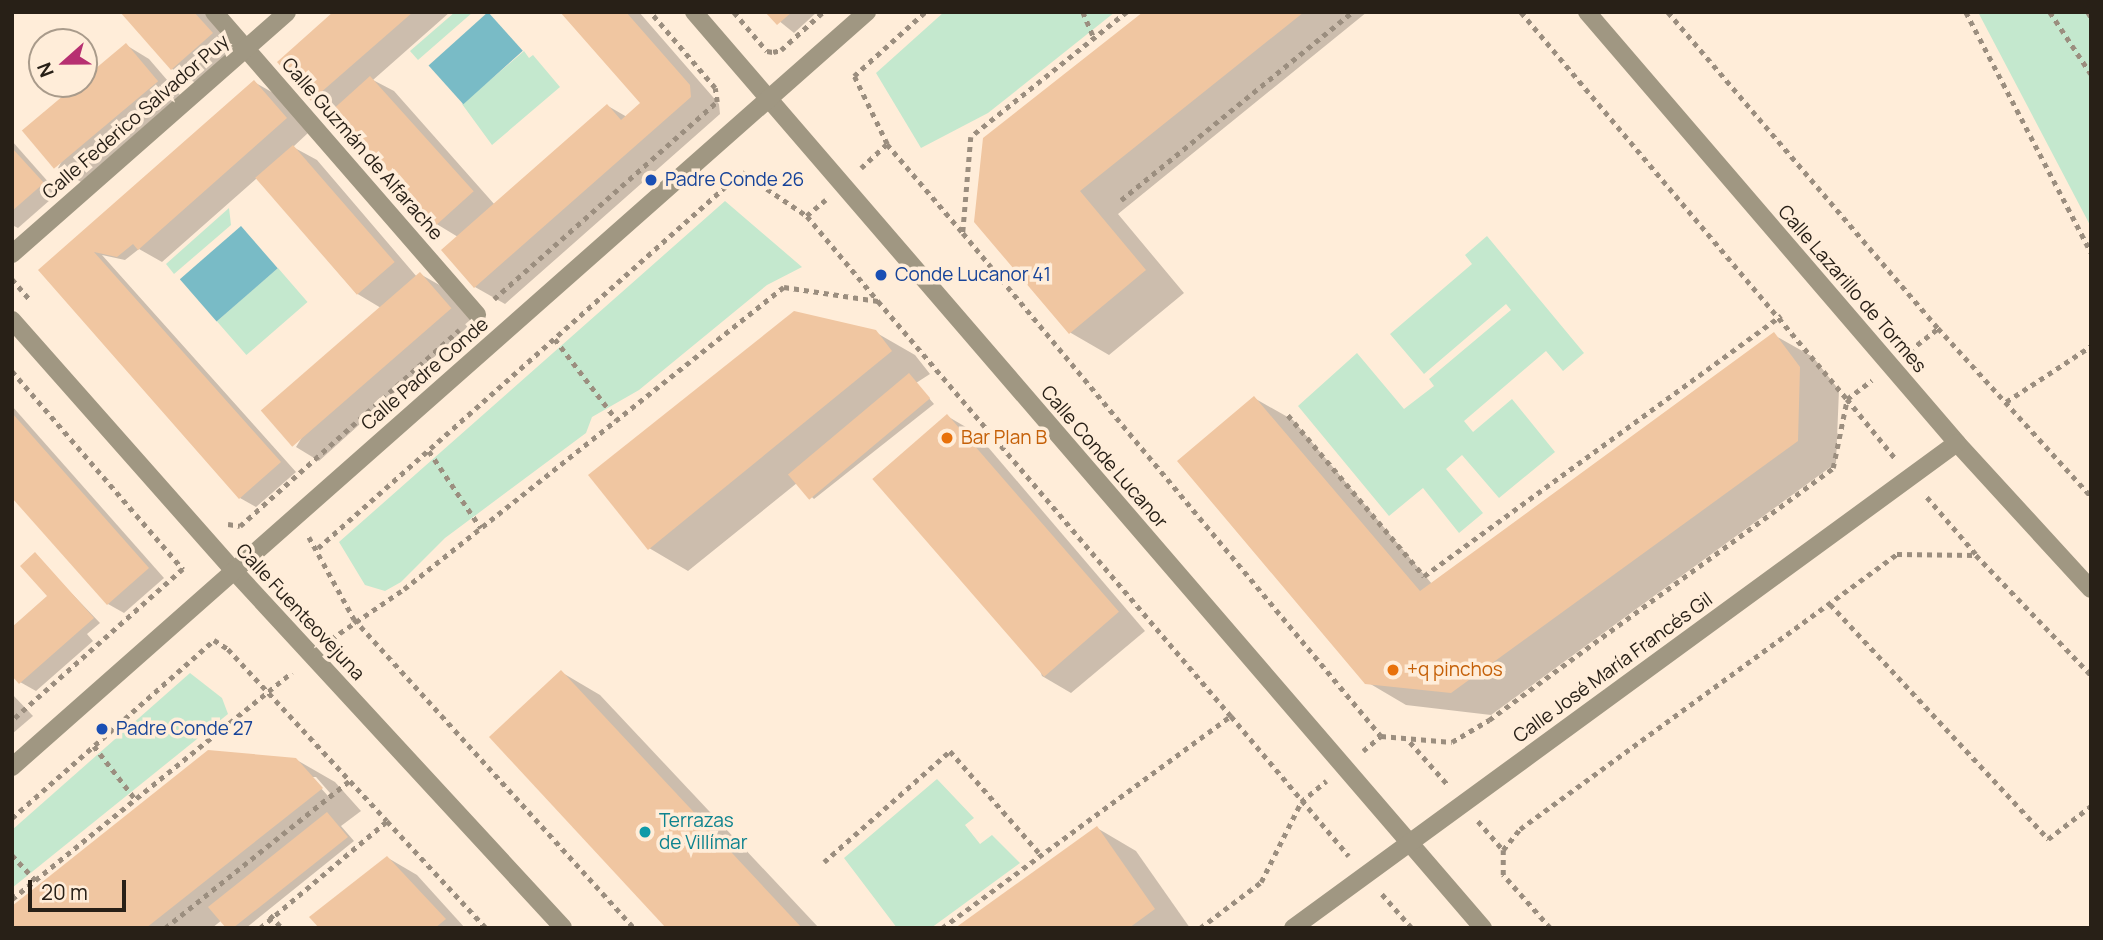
<!DOCTYPE html>
<html>
<head>
<meta charset="utf-8">
<style>
  body { margin:0 }
  #map { position:relative; width:2103px; height:940px; overflow:hidden; background:#ffedd9; font-family:Manrope,sans-serif }
  div>[style] { position:absolute }
  .green>* { inset:0; background:#c4e8ce; transform-origin:0 0 }
  .water>* { inset:0; background:#79bbc6; transform-origin:0 0 }
  .shadow>* { inset:0; background:#0003 }
  .building>* { inset:0; background:#f0c6a1; transform-origin:0 0 }
  .path>* { height:4.5px; margin-top:-2.25px; transform-origin:0; background:repeating-linear-gradient(90deg,#9b8e7f 0 5px,transparent 0 10px) }
  .street>* { height:18px; margin:-9px; padding:0 9px; transform-origin:9px; border-radius:9px; background:#a09782 }
  .dots>* { width:19px; height:19px; translate:-50% -50%; box-sizing:border-box; border:4px solid #ffedd9; border-radius:50% }
  span { translate:-50% -50%; white-space:nowrap; text-align:center; line-height:1.15; -webkit-text-stroke:7px #ffedd9; paint-order:stroke }
  .street-label { font-size:19px; color:#282017 }
  .transit-label { font-size:19px; color:#164399 }
  .left { translate:0 -50%; text-align:left }
  .food-label { font-size:19px; color:#c56008 }
  .culture-label { font-size:19px; color:#0d838f }
  .frame { position:absolute; inset:0; border:14px solid #282017; pointer-events:none }
  .north { position:absolute; left:28px; top:28px; width:70px; height:70px; box-sizing:border-box; background:#ffedd9; border:2px solid #a99b8b; border-radius:50%; rotate:249deg; font-size:19px; font-weight:700; line-height:28px; text-align:center; color:#282017 }
  .north::after { content:''; display:block; margin:auto; width:24px; height:32px; background:#b73071; clip-path:polygon(50% 0,100% 100%,50% 72%,0 100%) }
  .scale { position:absolute; left:28px; top:880px; width:98px; height:32px; box-sizing:border-box; border:4px solid #282017; border-top:0; padding-left:9px; font-size:21px; line-height:24px; white-space:nowrap; color:#282017; -webkit-text-stroke:5px #ffedd9; paint-order:stroke }
</style>
</head>
<body>
<div id="map">
  <div class="green">
    <i style="clip-path:polygon(455px 12px,473px 12px,418px 60px,410px 51px)"></i>
    <i style="clip-path:polygon(944px 12px,1115px 12px,988px 113px,921px 148px,876px 73px)"></i>
    <i style="clip-path:polygon(1978px 12px,2091px 12px,2091px 227px)"></i>
    <i style="clip-path:polygon(524px 51px,529px 58px,533px 55px,560px 87px,492px 145px,462px 104px)"></i>
    <i style="clip-path:polygon(725px 201px,802px 267px,767px 285px,639px 390px,592px 417px,586px 433px,445px 538px,401px 582px,385px 591px,365px 585px,339px 542px)"></i>
    <i style="clip-path:polygon(229px 208px,231px 225px,174px 274px,166px 264px)"></i>
    <i style="clip-path:polygon(1487px 236px,1584px 353px,1563px 371px,1546px 351px,1464px 421px,1473px 432px,1512px 399px,1555px 452px,1499px 498px,1462px 455px,1446px 469px,1483px 513px,1459px 533px,1423px 488px,1389px 516px,1298px 406px,1357px 353px,1404px 409px,1434px 386px,1429px 379px,1511px 310px,1506px 304px,1424px 374px,1390px 334px,1472px 264px,1465px 255px)"></i>
    <i style="left:278px;top:268px;width:45px;height:81px;rotate:49deg"></i>
    <i style="clip-path:polygon(190px 673px,222px 698px,228px 714px,12px 888px,12px 830px)"></i>
    <i style="clip-path:polygon(937px 779px,974px 818px,965px 825px,980px 844px,992px 835px,1020px 863px,931px 928px,897px 928px,844px 858px)"></i>
  </div>
  <div class="water">
    <i style="left:488px;top:12px;width:52px;height:80px;rotate:48deg"></i>
    <i style="left:241px;top:226px;width:56px;height:81px;rotate:49deg"></i>
  </div>
  <div class="shadow">
    <i style="clip-path:polygon(122px 12px,207px 12px,241px 51px,201px 86px,172px 69px)"></i>
    <i style="clip-path:polygon(336px 12px,450px 12px,373px 80px,394px 91px,495px 205px,608px 106px,627px 117px,643px 103px,562px 12px,639px 12px,719px 104px,720px 114px,505px 304px,475px 287px,458px 237px,435px 223px,337px 111px,312px 99px)"></i>
    <i style="clip-path:polygon(768px 12px,817px 12px,794px 33px)"></i>
    <i style="clip-path:polygon(1145px 12px,1367px 12px,1118px 214px,1184px 293px,1109px 355px,1071px 333px,976px 222px)"></i>
    <i style="clip-path:polygon(126px 45px,149px 59px,180px 95px,81px 182px,58px 168px)"></i>
    <i style="clip-path:polygon(254px 82px,277px 95px,309px 132px,293px 147px,317px 160px,417px 277px,420px 274px,443px 287px,473px 322px,319px 461px,296px 447px,381px 308px,356px 293px,257px 178px,162px 262px,139px 249px,125px 260px,102px 255px,296px 472px,256px 507px,240px 498px,41px 270px)"></i>
    <i style="clip-path:polygon(12px 141px,58px 193px,18px 228px,12px 225px)"></i>
    <i style="clip-path:polygon(875px 332px,915px 355px,930px 374px,916px 383px,934px 404px,814px 499px,797px 483px,688px 571px,649px 548px)"></i>
    <i style="clip-path:polygon(1774px 335px,1813px 357px,1839px 390px,1836px 463px,1491px 715px,1406px 705px,1367px 682px,1254px 398px,1293px 420px,1432px 584px)"></i>
    <i style="clip-path:polygon(12px 406px,164px 578px,124px 613px,108px 604px,12px 496px)"></i>
    <i style="clip-path:polygon(947px 416px,976px 433px,1145px 631px,1071px 693px,1042px 676px)"></i>
    <i style="clip-path:polygon(35px 555px,100px 623px,87px 634px,93px 641px,36px 691px,20px 682px,50px 597px)"></i>
    <i style="clip-path:polygon(561px 672px,600px 695px,819px 928px,668px 928px)"></i>
    <i style="clip-path:polygon(12px 694px,33px 716px,12px 734px)"></i>
    <i style="clip-path:polygon(evenodd,295px 759px,335px 782px,361px 811px,341px 826px,354px 841px,246px 928px,228px 928px,222px 920px,212px 928px,12px 928px,295px 759px,311px 777px,316px 777px,330px 793px,328px 796px,311px 777px)"></i>
    <i style="clip-path:polygon(1097px 828px,1136px 851px,1190px 928px,958px 928px)"></i>
    <i style="clip-path:polygon(388px 858px,417px 875px,465px 928px,322px 928px)"></i>
  </div>
  <div class="building">
    <i style="clip-path:polygon(120px 12px,194px 12px,213px 33px,171px 70px)"></i>
    <i style="clip-path:polygon(333px 12px,413px 12px,311px 101px,277px 62px)"></i>
    <i style="clip-path:polygon(560px 12px,626px 12px,690px 85px,691px 97px,474px 288px,441px 250px,607px 104px,621px 120px,640px 103px)"></i>
    <i style="clip-path:polygon(765px 12px,792px 12px,777px 25px)"></i>
    <i style="clip-path:polygon(1143px 12px,1304px 12px,1080px 191px,1146px 270px,1069px 334px,974px 222px,983px 138px)"></i>
    <i style="left:126px;top:43px;width:50px;height:136px;rotate:50deg"></i>
    <i style="left:370px;top:76px;width:155px;height:50px;rotate:48deg"></i>
    <i style="clip-path:polygon(254px 80px,287px 118px,138px 250px,133px 244px,117px 257px,94px 252px,281px 462px,239px 499px,38px 270px)"></i>
    <i style="left:293px;top:145px;width:155px;height:50px;rotate:49deg"></i>
    <i style="clip-path:polygon(12px 148px,44px 183px,12px 211px)"></i>
    <i style="left:420px;top:272px;width:48px;height:211px;rotate:49deg"></i>
    <i style="clip-path:polygon(794px 311px,876px 330px,892px 351px,648px 550px,588px 475px)"></i>
    <i style="clip-path:polygon(1774px 332px,1800px 367px,1798px 441px,1451px 693px,1365px 684px,1177px 461px,1254px 396px,1420px 591px)"></i>
    <i style="left:909px;top:373px;width:33px;height:158px;rotate:50deg"></i>
    <i style="clip-path:polygon(12px 413px,149px 568px,107px 605px,12px 498px)"></i>
    <i style="left:947px;top:414px;width:262px;height:99px;rotate:49deg"></i>
    <i style="clip-path:polygon(35px 552px,94px 618px,19px 684px,12px 676px,12px 627px,47px 596px,20px 566px)"></i>
    <i style="clip-path:polygon(561px 670px,802px 928px,666px 928px,489px 737px)"></i>
    <i style="clip-path:polygon(208px 750px,296px 758px,323px 788px,146px 928px,12px 928px,12px 906px)"></i>
    <i style="clip-path:polygon(327px 812px,348px 837px,233px 928px,226px 928px,208px 907px)"></i>
    <i style="clip-path:polygon(1097px 826px,1155px 909px,1129px 928px,955px 928px)"></i>
    <i style="clip-path:polygon(387px 856px,446px 919px,435px 928px,319px 928px,309px 917px)"></i>
  </div>
  <div class="path">
    <i style="left:734px;top:12px;width:51px;rotate:49.8deg"></i>
    <i style="left:767px;top:51px;width:6px;rotate:9deg"></i>
    <i style="left:773px;top:52px;width:8px;rotate:-14deg"></i>
    <i style="left:781px;top:50px;width:57px;rotate:-42.1deg"></i>
    <i style="left:1083px;top:12px;width:28px;rotate:67deg"></i>
    <i style="left:1127px;top:12px;width:200px;rotate:141.3deg"></i>
    <i style="left:971px;top:137px;width:96px;rotate:94.8deg"></i>
    <i style="left:963px;top:233px;width:654px;rotate:50.27deg"></i>
    <i style="left:1381px;top:736px;width:71px;rotate:4.8deg"></i>
    <i style="left:1452px;top:742px;width:43px;rotate:-30.7deg"></i>
    <i style="left:1489px;top:720px;width:426px;rotate:-36.2deg"></i>
    <i style="left:1833px;top:468px;width:70px;rotate:-78.5deg"></i>
    <i style="left:1521px;top:12px;width:506px;rotate:49.89deg"></i>
    <i style="left:1847px;top:399px;width:31px;rotate:-37deg"></i>
    <i style="left:1668px;top:12px;width:416px;rotate:49.5deg"></i>
    <i style="left:1938px;top:328px;width:227px;rotate:47.7deg"></i>
    <i style="left:1966px;top:12px;width:271px;rotate:62.5deg"></i>
    <i style="left:2050px;top:12px;width:74px;rotate:56.5deg"></i>
    <i style="left:2088px;top:12px;width:6px;rotate:59deg"></i>
    <i style="left:887px;top:144px;width:76px;rotate:-115.9deg"></i>
    <i style="left:854px;top:76px;width:96px;rotate:-42deg"></i>
    <i style="left:861px;top:168px;width:35px;rotate:-43deg"></i>
    <i style="left:887px;top:144px;width:117px;rotate:49.5deg"></i>
    <i style="left:826px;top:200px;width:25px;rotate:140deg"></i>
    <i style="left:807px;top:216px;width:111px;rotate:50.1deg"></i>
    <i style="left:1121px;top:200px;width:298px;rotate:-39.1deg"></i>
    <i style="left:12px;top:279px;width:28px;rotate:49deg"></i>
    <i style="left:494px;top:299px;width:298px;rotate:-41.5deg"></i>
    <i style="left:717px;top:102px;width:14px;rotate:-98deg"></i>
    <i style="left:715px;top:88px;width:100px;rotate:-130.5deg"></i>
    <i style="left:555px;top:339px;width:102px;rotate:52.6deg"></i>
    <i style="left:1909px;top:351px;width:37px;rotate:-38deg"></i>
    <i style="left:12px;top:371px;width:262px;rotate:49.2deg"></i>
    <i style="left:183px;top:569px;width:229px;rotate:138.4deg"></i>
    <i style="left:1847px;top:399px;width:76px;rotate:50.9deg"></i>
    <i style="left:2006px;top:402px;width:102px;rotate:-33.4deg"></i>
    <i style="left:1288px;top:415px;width:211px;rotate:49.8deg"></i>
    <i style="left:1424px;top:576px;width:442px;rotate:-36.1deg"></i>
    <i style="left:429px;top:451px;width:93px;rotate:56deg"></i>
    <i style="left:1927px;top:497px;width:75px;rotate:49.3deg"></i>
    <i style="left:228px;top:524px;width:12px;rotate:9deg"></i>
    <i style="left:240px;top:526px;width:294px;rotate:-41.8deg"></i>
    <i style="left:309px;top:537px;width:94px;rotate:61.2deg"></i>
    <i style="left:354px;top:619px;width:417px;rotate:47.8deg"></i>
    <i style="left:318px;top:548px;width:567px;rotate:-41.57deg"></i>
    <i style="left:742px;top:172px;width:78px;rotate:34.1deg"></i>
    <i style="left:1830px;top:604px;width:321px;rotate:47.1deg"></i>
    <i style="left:2048px;top:839px;width:54px;rotate:-37.5deg"></i>
    <i style="left:331px;top:639px;width:88px;rotate:-34.4deg"></i>
    <i style="left:404px;top:589px;width:485px;rotate:-38.5deg"></i>
    <i style="left:784px;top:287px;width:95px;rotate:8.5deg"></i>
    <i style="left:878px;top:301px;width:545px;rotate:49.62deg"></i>
    <i style="left:1410px;top:742px;width:57px;rotate:48.5deg"></i>
    <i style="left:94px;top:746px;width:68px;rotate:52.1deg"></i>
    <i style="left:1363px;top:751px;width:23px;rotate:-40deg"></i>
    <i style="left:12px;top:818px;width:269px;rotate:-41.4deg"></i>
    <i style="left:214px;top:640px;width:17px;rotate:33deg"></i>
    <i style="left:228px;top:649px;width:234px;rotate:47.2deg"></i>
    <i style="left:1478px;top:821px;width:38px;rotate:49deg"></i>
    <i style="left:12px;top:855px;width:35px;rotate:47deg"></i>
    <i style="left:824px;top:862px;width:168px;rotate:-41.4deg"></i>
    <i style="left:950px;top:751px;width:140px;rotate:48.8deg"></i>
    <i style="left:1382px;top:894px;width:45px;rotate:48.6deg"></i>
    <i style="left:12px;top:899px;width:360px;rotate:-39deg"></i>
    <i style="left:270px;top:915px;width:18px;rotate:47deg"></i>
    <i style="left:165px;top:928px;width:236px;rotate:-38.6deg"></i>
    <i style="left:260px;top:928px;width:166px;rotate:-40.1deg"></i>
    <i style="left:387px;top:821px;width:146px;rotate:47.2deg"></i>
    <i style="left:942px;top:928px;width:358px;rotate:-36.3deg"></i>
    <i style="left:1231px;top:716px;width:183px;rotate:49.9deg"></i>
    <i style="left:1200px;top:928px;width:76px;rotate:-37deg"></i>
    <i style="left:1261px;top:882px;width:89px;rotate:-63.4deg"></i>
    <i style="left:1301px;top:802px;width:33px;rotate:-40deg"></i>
    <i style="left:1550px;top:928px;width:71px;rotate:-131.6deg"></i>
    <i style="left:1503px;top:875px;width:25px;rotate:-90deg"></i>
    <i style="left:1503px;top:850px;width:27px;rotate:-51deg"></i>
    <i style="left:1520px;top:829px;width:467px;rotate:-36.1deg"></i>
    <i style="left:1897px;top:554px;width:79px;rotate:0.7deg"></i>
    <i style="left:1976px;top:555px;width:166px;rotate:46.2deg"></i>
  </div>
  <div class="street">
    <i style="left:214px;top:12px;width:401px;rotate:49deg"></i>
    <i style="left:694px;top:12px;width:1209px;rotate:49.26deg"></i>
    <i style="left:1587px;top:12px;width:568px;rotate:49.35deg"></i>
    <i style="left:1957px;top:443px;width:198px;rotate:47.5deg"></i>
    <i style="left:12px;top:254px;width:366px;rotate:-41.3deg"></i>
    <i style="left:12px;top:320px;width:335px;rotate:48.5deg"></i>
    <i style="left:234px;top:571px;width:485px;rotate:47.3deg"></i>
    <i style="left:12px;top:767px;width:1141px;rotate:-41.45deg"></i>
    <i style="left:1293px;top:928px;width:822px;rotate:-36.15deg"></i>
  </div>
  <div class="dots">
    <i style="left:651px;top:180px;background:#1a4fb4"></i>
    <i style="left:881px;top:275px;background:#1a4fb4"></i>
    <i style="left:947px;top:438px;background:#e8710a"></i>
    <i style="left:1393px;top:670px;background:#e8710a"></i>
    <i style="left:102px;top:729px;background:#1a4fb4"></i>
    <i style="left:645px;top:832px;background:#0f9aa8"></i>
  </div>
  <div class="street-label">
    <span style="left:136px;top:117px;rotate:-41deg">Calle Federico Salvador Puy</span>
    <span style="left:362px;top:149px;rotate:49deg">Calle Guzmán de Alfarache</span>
    <span style="left:1852px;top:289px;rotate:49deg">Calle Lazarillo de Tormes</span>
    <span style="left:425px;top:374px;rotate:-41deg">Calle Padre Conde</span>
    <span style="left:1104px;top:457px;rotate:49deg">Calle Conde Lucanor</span>
    <span style="left:300px;top:612px;rotate:47deg">Calle Fuenteovejuna</span>
    <span style="left:1613px;top:668px;rotate:-36deg">Calle José María Francés Gil</span>
  </div>
  <div class="transit-label">
    <span class="left" style="left:665px;top:180px">Padre Conde 26</span>
    <span class="left" style="left:895px;top:275px">Conde Lucanor 41</span>
    <span class="left" style="left:116px;top:729px">Padre Conde 27</span>
  </div>
  <div class="food-label">
    <span class="left" style="left:961px;top:438px">Bar Plan B</span>
    <span class="left" style="left:1407px;top:670px">+q pinchos</span>
  </div>
  <div class="culture-label">
    <span class="left" style="left:659px;top:832px">Terrazas<br>de Villímar</span>
  </div>
  <div class="frame"></div>
  <div class="north">N</div>
  <div class="scale">20 m</div>
</div>
</body>
</html>
